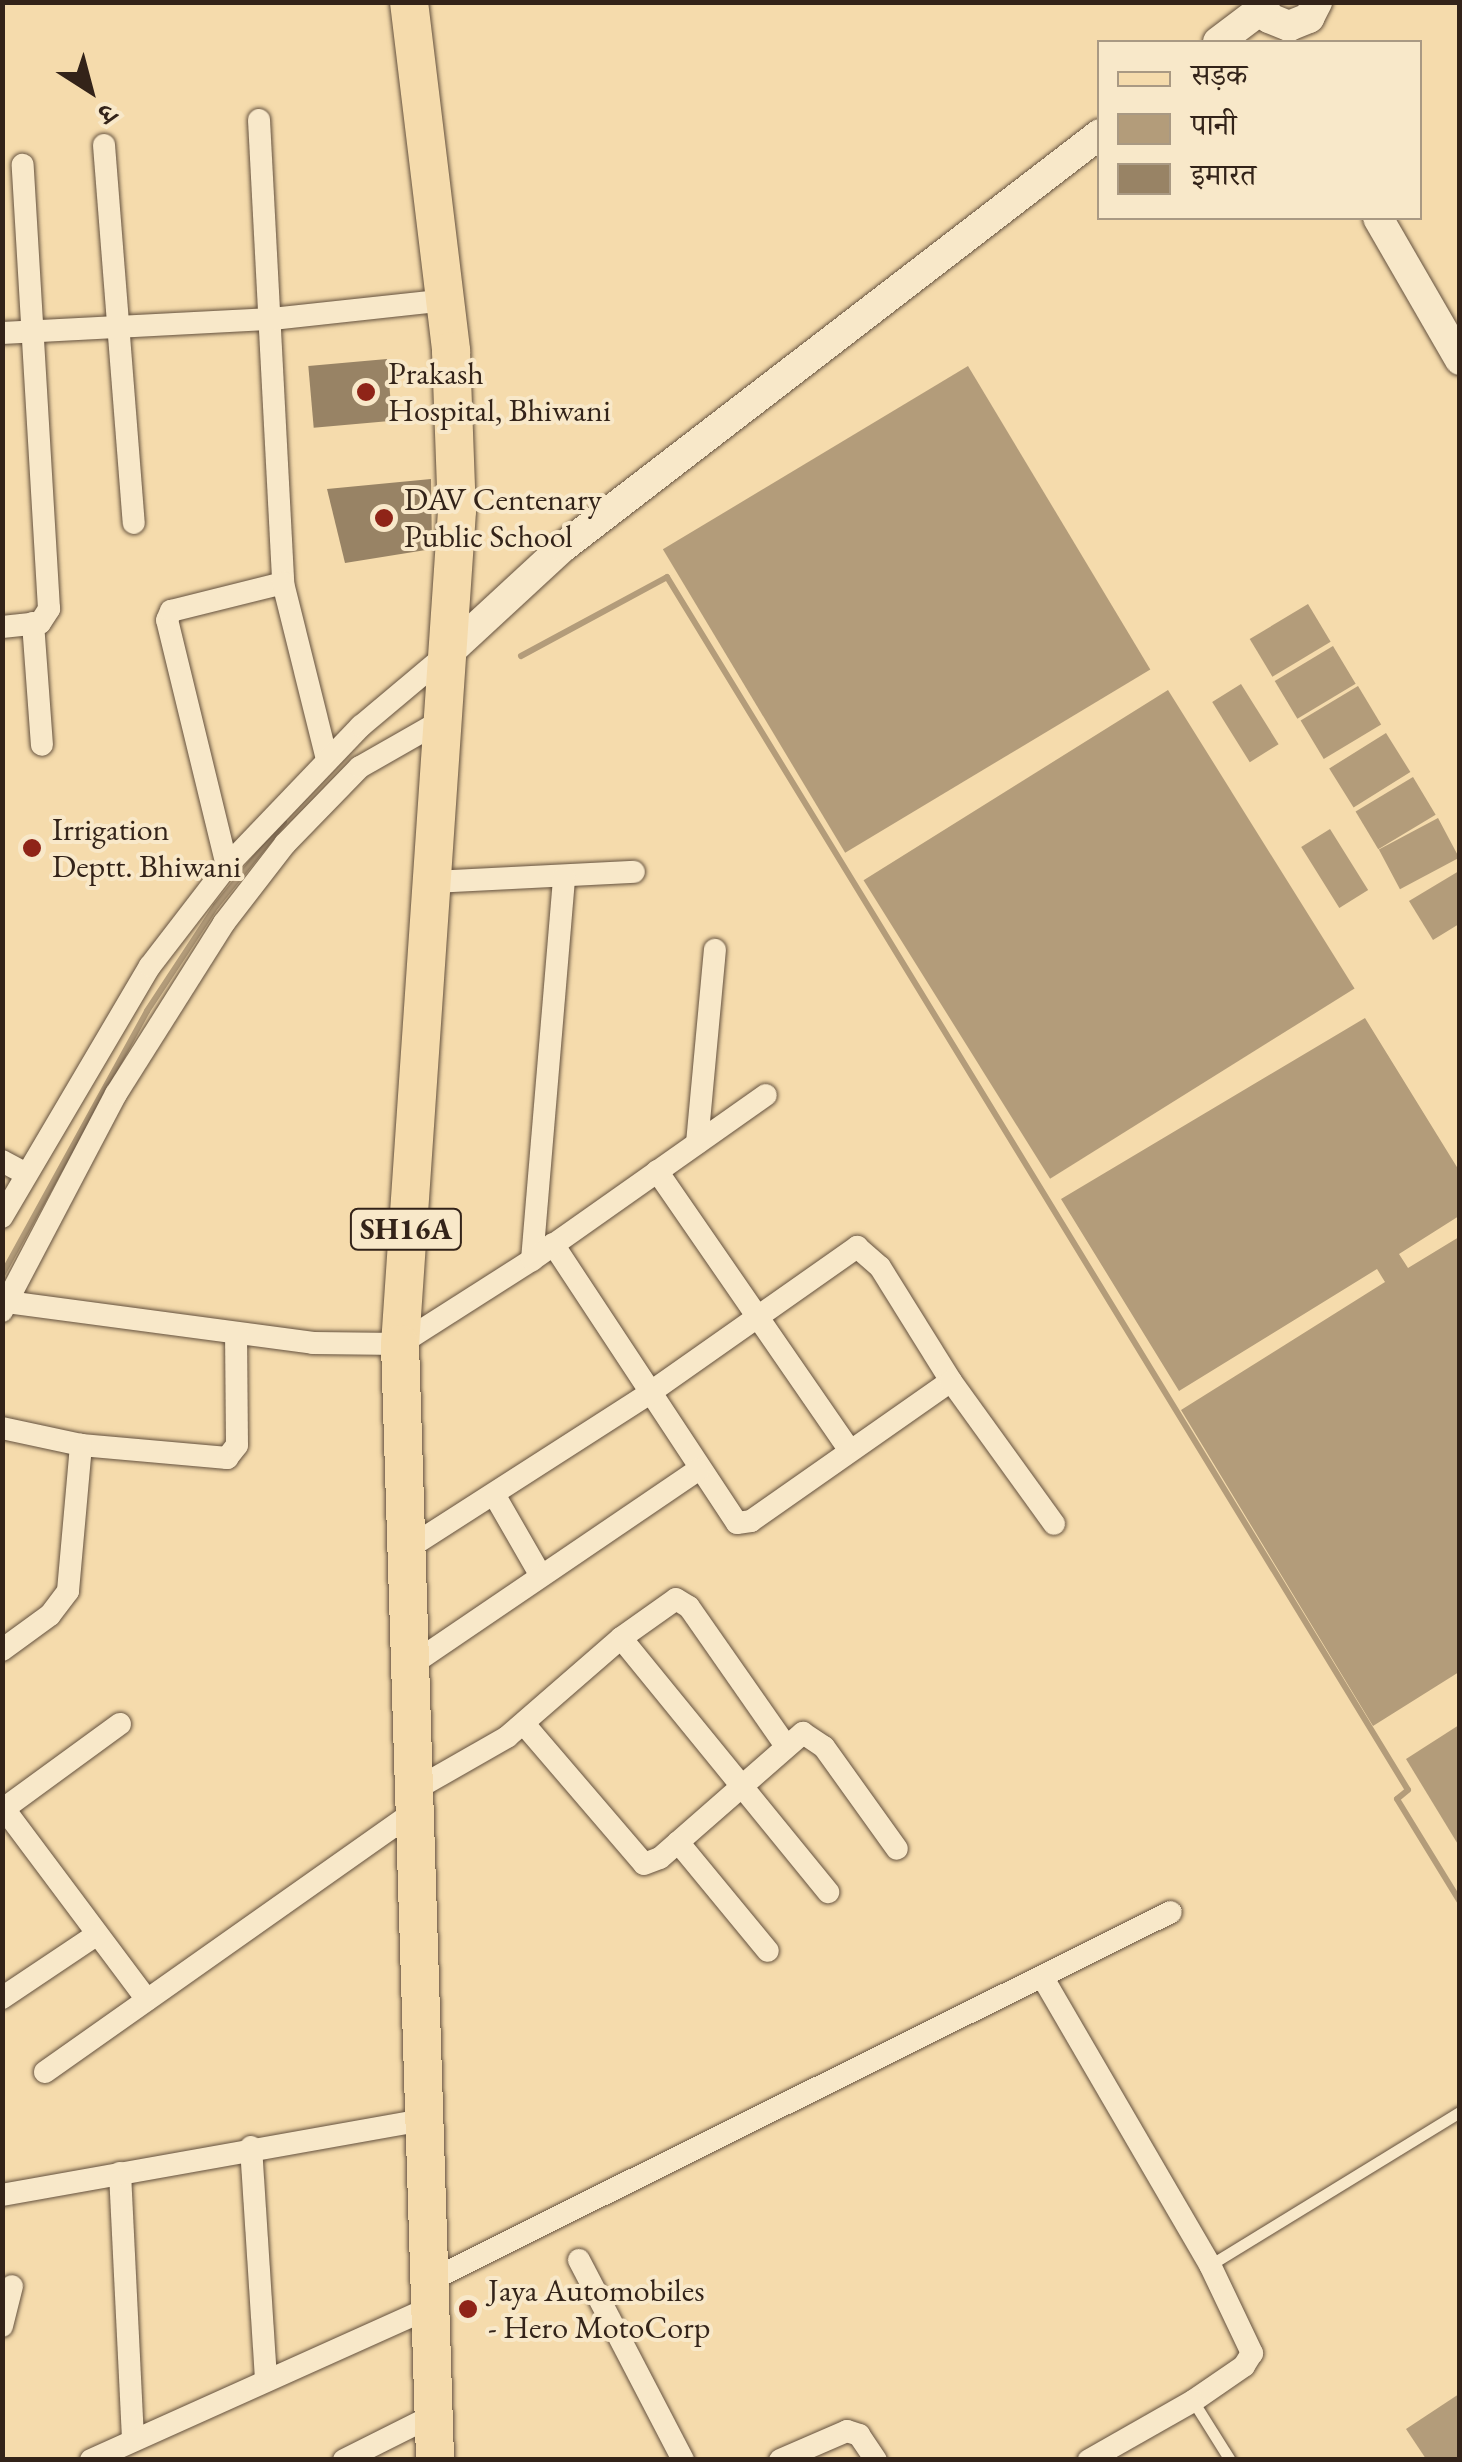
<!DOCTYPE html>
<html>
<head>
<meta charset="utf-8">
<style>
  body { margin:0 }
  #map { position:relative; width:1462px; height:2462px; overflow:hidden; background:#f5dbac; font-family:"EB Garamond","Noto Serif Devanagari",serif }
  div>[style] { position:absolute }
  .water>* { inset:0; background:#b39c7a; transform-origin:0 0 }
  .stream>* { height:6px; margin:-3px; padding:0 3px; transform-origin:3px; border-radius:3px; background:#b39c7a }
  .building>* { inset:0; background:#988365; transform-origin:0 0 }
  .roads { filter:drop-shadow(0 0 2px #64513e) drop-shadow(0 0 2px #64513e) }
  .service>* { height:11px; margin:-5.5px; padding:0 5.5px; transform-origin:5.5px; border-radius:5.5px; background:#f8e8c9 }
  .minor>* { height:22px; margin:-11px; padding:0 11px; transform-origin:11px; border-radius:11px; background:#f8e8c9 }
  .tertiary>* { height:30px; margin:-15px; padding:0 15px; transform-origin:15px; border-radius:15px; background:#f8e8c9 }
  .primary>* { height:38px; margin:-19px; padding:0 19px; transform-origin:19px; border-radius:19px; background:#f5dbac }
  .dots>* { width:28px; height:28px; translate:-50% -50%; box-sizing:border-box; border:5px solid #f8e8c9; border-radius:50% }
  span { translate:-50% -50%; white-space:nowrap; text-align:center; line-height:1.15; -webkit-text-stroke:8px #f8e8c9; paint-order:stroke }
  .shield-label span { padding:2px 8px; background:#f8e8c9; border:2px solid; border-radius:8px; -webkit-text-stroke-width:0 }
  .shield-label { font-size:30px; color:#332319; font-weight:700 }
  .poi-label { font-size:32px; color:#332319 }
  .left { translate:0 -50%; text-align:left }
  .frame { position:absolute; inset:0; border:5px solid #332319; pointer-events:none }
  .legend { position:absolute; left:1097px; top:40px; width:325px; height:180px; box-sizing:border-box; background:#f8e8c9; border:2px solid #a99983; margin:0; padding:12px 18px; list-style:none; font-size:30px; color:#332319 }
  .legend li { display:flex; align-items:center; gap:20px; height:50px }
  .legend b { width:50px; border:2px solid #a99983 }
  .north { position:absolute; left:40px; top:40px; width:100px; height:100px; -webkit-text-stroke:8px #f8e8c9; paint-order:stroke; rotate:144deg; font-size:28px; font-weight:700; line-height:40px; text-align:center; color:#332319 }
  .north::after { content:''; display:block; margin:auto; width:35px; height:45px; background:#332319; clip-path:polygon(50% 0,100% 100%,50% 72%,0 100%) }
</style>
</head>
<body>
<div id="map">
  <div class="water">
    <i style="left:968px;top:366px;width:354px;height:356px;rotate:59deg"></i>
    <i style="left:1308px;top:604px;width:44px;height:68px;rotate:59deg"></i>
    <i style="left:1333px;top:646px;width:44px;height:68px;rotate:59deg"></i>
    <i style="left:1241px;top:684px;width:71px;height:34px;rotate:58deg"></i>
    <i style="left:1358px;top:686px;width:45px;height:67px;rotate:59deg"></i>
    <i style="left:1168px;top:690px;width:352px;height:359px;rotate:58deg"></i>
    <i style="left:1386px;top:733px;width:46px;height:67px;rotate:58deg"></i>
    <i style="left:1413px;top:777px;width:44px;height:67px;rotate:59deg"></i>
    <i style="left:1438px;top:818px;width:45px;height:67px;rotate:62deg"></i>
    <i style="left:1330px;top:829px;width:72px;height:34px;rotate:58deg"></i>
    <i style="clip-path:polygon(1459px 871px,1459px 924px,1433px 940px,1409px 901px)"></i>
    <i style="clip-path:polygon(1365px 1018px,1460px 1172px,1459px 1216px,1399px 1254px,1408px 1268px,1459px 1237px,1459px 1672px,1373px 1726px,1181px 1410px,1385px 1282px,1377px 1269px,1179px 1391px,1061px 1199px)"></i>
    <i style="clip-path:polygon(1459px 1725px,1459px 1846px,1406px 1759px)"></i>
    <i style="clip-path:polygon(1459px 2394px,1459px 2459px,1426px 2459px,1406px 2429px)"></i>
  </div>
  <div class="stream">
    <i style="left:521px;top:656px;width:166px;rotate:-28.4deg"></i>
    <i style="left:667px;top:577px;width:1421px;rotate:58.58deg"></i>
    <i style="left:1408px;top:1790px;width:14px;rotate:141deg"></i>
    <i style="left:1397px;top:1799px;width:121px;rotate:58.5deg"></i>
    <i style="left:2px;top:1275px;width:301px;rotate:-61.2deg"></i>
    <i style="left:147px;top:1011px;width:126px;rotate:-56.7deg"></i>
    <i style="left:216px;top:906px;width:108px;rotate:-51deg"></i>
  </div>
  <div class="building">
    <i style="left:387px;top:359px;width:62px;height:79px;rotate:85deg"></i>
    <i style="clip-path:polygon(431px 479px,432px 549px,345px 563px,327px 489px)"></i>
  </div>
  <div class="roads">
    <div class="service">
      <i style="left:1210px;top:2265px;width:293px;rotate:-31.5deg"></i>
      <i style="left:1193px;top:2401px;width:70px;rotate:57.9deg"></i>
    </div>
    <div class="minor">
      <i style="left:259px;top:120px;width:464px;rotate:87deg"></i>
      <i style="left:104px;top:145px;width:379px;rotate:85.5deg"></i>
      <i style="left:2px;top:333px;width:270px;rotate:-3deg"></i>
      <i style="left:272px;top:319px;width:175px;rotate:-6.2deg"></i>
      <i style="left:33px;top:623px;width:122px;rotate:85.8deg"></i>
      <i style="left:2px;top:627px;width:38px;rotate:-6deg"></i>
      <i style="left:40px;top:623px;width:17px;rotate:-57deg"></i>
      <i style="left:49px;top:609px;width:445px;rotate:-93.4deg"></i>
      <i style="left:227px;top:866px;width:253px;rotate:-103.7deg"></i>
      <i style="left:167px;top:620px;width:10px;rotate:-66deg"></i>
      <i style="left:171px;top:611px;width:115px;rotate:-14deg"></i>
      <i style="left:283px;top:583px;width:181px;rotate:76deg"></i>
      <i style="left:434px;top:882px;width:200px;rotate:-2.9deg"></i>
      <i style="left:697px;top:1143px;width:194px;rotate:-84.7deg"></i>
      <i style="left:2px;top:1161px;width:27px;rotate:28deg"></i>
      <i style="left:657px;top:1171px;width:338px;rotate:55.4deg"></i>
      <i style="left:2px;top:1217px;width:291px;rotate:-59.5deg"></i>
      <i style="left:150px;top:966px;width:126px;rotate:-52.4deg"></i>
      <i style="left:227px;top:866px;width:194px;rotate:-46.3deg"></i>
      <i style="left:361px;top:726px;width:114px;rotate:-40deg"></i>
      <i style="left:553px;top:1244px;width:334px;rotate:56.6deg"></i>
      <i style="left:737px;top:1523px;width:14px;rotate:-8deg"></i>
      <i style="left:751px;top:1521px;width:244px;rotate:-35deg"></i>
      <i style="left:532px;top:1260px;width:384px;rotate:-85.2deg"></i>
      <i style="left:7px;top:1302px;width:309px;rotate:7.6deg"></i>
      <i style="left:313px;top:1343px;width:87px;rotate:0.7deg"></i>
      <i style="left:400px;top:1344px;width:156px;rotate:-32.5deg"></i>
      <i style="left:532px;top:1260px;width:286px;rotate:-35.2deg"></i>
      <i style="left:2px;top:1311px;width:245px;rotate:-62.3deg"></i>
      <i style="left:116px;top:1094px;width:202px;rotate:-57.7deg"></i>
      <i style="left:224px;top:923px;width:100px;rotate:-52.3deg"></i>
      <i style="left:285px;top:844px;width:107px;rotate:-45.8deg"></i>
      <i style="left:360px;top:767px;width:99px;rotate:-29.7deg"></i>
      <i style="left:2px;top:1428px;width:81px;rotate:12.1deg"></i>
      <i style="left:81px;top:1445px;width:147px;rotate:5.1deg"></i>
      <i style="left:227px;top:1458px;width:16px;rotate:-52deg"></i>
      <i style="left:237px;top:1445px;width:112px;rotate:-90.5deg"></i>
      <i style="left:495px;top:1496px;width:92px;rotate:60.1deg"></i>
      <i style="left:407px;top:1549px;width:287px;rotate:-32.7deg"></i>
      <i style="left:648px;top:1394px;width:256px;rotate:-35.1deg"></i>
      <i style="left:857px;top:1247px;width:30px;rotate:41deg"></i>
      <i style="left:880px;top:1267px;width:134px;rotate:58.1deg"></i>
      <i style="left:951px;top:1381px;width:176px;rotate:54.2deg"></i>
      <i style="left:621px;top:1638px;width:328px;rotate:50.8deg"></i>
      <i style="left:2px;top:1650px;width:59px;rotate:-36.1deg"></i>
      <i style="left:50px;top:1615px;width:30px;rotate:-53deg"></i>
      <i style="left:68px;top:1591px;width:147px;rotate:-84.9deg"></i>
      <i style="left:411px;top:1665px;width:347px;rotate:-34.2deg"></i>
      <i style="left:524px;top:1724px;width:184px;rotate:49.4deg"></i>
      <i style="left:644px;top:1864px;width:17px;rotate:-21deg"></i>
      <i style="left:660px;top:1858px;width:190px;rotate:-41.2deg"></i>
      <i style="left:803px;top:1733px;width:25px;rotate:34deg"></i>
      <i style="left:824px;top:1747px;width:125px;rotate:54.4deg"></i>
      <i style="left:416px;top:1789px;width:105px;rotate:-29.7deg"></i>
      <i style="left:507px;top:1737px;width:151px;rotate:-41deg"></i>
      <i style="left:621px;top:1638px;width:67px;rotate:-35.3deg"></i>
      <i style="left:676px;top:1599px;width:15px;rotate:32deg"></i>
      <i style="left:689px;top:1607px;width:166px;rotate:55.1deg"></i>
      <i style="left:2px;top:1806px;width:242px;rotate:53.2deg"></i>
      <i style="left:2px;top:1810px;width:146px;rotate:-36.1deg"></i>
      <i style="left:678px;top:1842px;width:141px;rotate:50.5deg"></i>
      <i style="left:1043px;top:1978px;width:332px;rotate:59.8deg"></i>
      <i style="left:1210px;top:2265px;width:98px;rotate:64.5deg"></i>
      <i style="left:1252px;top:2353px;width:15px;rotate:122deg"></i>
      <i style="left:1244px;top:2366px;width:62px;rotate:145.5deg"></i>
      <i style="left:1193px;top:2401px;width:120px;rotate:150.4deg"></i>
      <i style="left:2px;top:1998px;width:113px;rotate:-33.8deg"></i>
      <i style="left:45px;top:2072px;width:455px;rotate:-35.2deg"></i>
      <i style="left:251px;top:2147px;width:232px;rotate:86.3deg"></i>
      <i style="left:120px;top:2173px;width:265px;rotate:87.2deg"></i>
      <i style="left:2px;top:2195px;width:430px;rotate:-10.1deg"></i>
      <i style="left:579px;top:2260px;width:225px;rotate:62.5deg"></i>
      <i style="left:431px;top:2280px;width:826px;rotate:-26.44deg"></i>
      <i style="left:2px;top:2326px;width:41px;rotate:-76deg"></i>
      <i style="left:91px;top:2460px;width:372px;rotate:-24.2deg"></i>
      <i style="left:344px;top:2460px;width:101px;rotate:-26.6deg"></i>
      <i style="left:780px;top:2460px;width:73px;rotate:-23.4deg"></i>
      <i style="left:847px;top:2431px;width:13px;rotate:18deg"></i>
      <i style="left:859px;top:2435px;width:30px;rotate:56deg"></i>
    </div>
    <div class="tertiary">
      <i style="left:1261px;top:2px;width:18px;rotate:63deg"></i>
      <i style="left:1269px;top:18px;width:22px;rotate:22deg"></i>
      <i style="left:1289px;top:26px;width:22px;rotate:-22deg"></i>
      <i style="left:1309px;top:18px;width:18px;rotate:-63deg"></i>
      <i style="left:1218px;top:42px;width:56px;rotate:-37.1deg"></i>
      <i style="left:1378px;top:218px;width:164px;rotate:60deg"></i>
      <i style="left:448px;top:653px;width:156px;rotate:-42.7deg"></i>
      <i style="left:563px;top:547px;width:677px;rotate:-37.56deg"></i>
    </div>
    <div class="primary">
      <i style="left:409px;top:2px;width:352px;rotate:83.1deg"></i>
      <i style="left:451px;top:351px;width:160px;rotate:87.9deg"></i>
      <i style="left:457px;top:511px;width:835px;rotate:93.91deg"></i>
      <i style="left:400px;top:1344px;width:1117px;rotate:88.2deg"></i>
    </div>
  </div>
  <div class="dots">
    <i style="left:366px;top:392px;background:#8f2418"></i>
    <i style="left:384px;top:518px;background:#8f2418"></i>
    <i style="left:32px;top:848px;background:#8f2418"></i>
    <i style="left:468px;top:2309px;background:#8f2418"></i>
  </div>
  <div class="shield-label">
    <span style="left:406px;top:1229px">SH16A</span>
  </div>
  <div class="poi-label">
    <span class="left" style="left:388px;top:392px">Prakash<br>Hospital, Bhiwani</span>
    <span class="left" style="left:404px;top:518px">DAV Centenary<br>Public School</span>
    <span class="left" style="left:52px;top:848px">Irrigation<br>Deptt. Bhiwani</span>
    <span class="left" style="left:488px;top:2309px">Jaya Automobiles<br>- Hero MotoCorp</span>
  </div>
  <div class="frame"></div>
  <ul class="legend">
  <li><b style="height:12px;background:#f5dbac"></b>सड़क</li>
  <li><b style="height:28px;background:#b39c7a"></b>पानी</li>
  <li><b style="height:28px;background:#988365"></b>इमारत</li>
  </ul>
  <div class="north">उ</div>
</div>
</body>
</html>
